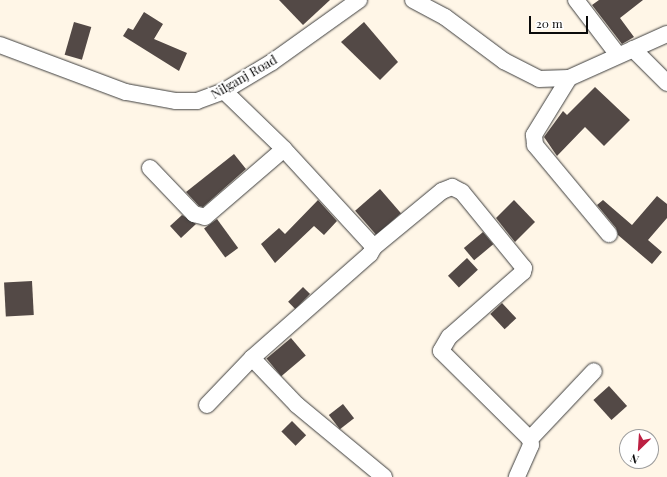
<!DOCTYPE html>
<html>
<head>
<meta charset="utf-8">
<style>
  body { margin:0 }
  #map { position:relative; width:667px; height:477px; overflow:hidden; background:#fff6e7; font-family:"Playfair Display",serif }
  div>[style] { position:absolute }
  .building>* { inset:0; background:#534946; transform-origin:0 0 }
  .roads { filter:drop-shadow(0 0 1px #3d3d3d) drop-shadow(0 0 1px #3d3d3d) }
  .minor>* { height:16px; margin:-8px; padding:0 8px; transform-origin:8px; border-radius:8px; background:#fff }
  span { translate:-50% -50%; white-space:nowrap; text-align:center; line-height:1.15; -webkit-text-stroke:4px #fff; paint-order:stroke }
  .street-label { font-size:13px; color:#0a0a0a }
  .north { position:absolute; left:619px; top:429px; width:40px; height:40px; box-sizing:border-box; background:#fff; border:1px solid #9d9d9d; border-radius:50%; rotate:205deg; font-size:11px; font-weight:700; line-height:16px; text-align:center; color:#0a0a0a }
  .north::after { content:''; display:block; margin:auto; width:14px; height:18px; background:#bc2042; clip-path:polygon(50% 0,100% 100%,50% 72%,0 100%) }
  .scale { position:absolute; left:529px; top:16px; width:59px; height:18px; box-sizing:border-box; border:2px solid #0a0a0a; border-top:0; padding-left:5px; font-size:12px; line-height:14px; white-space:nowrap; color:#0a0a0a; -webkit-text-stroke:3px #fff; paint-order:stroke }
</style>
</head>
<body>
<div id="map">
  <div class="building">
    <i style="clip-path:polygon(279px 0,330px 0,303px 25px)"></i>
    <i style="clip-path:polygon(599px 0,643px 0,620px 18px,634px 37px,622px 44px,592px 5px)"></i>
    <i style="clip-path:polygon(144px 12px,163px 24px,154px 39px,187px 53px,179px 71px,123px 36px,128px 28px,133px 30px)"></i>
    <i style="left:74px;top:22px;width:18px;height:34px;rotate:16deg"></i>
    <i style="clip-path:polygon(364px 22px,398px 62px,380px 80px,341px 42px)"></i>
    <i style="clip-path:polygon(595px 87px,630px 120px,604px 146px,585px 127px,557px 156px,544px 137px,563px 111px,567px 115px)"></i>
    <i style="clip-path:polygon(234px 154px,246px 169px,203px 207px,199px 206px,186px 192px)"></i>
    <i style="left:380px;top:189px;width:32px;height:33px;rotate:49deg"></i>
    <i style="clip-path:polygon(657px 196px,667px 204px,667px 218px,648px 240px,662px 252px,652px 264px,618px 235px,616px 228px,597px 205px,603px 200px,632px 225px)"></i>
    <i style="clip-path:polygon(318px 200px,337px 221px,324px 235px,314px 226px,275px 263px,261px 244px,279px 228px,285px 234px)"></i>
    <i style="clip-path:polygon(514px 200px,535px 222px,515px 242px,496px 218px)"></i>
    <i style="clip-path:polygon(182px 215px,196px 224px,181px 238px,170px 226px)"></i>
    <i style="left:217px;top:219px;width:36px;height:16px;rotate:54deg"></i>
    <i style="left:483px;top:232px;width:16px;height:25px;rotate:50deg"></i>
    <i style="left:467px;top:258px;width:16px;height:26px;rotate:47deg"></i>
    <i style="left:32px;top:281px;width:34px;height:28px;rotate:87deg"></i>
    <i style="left:303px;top:287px;width:10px;height:21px;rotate:45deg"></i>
    <i style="left:502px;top:303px;width:21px;height:16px;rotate:47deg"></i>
    <i style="left:291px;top:338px;width:23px;height:32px;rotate:50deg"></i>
    <i style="left:609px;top:386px;width:27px;height:21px;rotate:48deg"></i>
    <i style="left:343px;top:404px;width:18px;height:18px;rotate:52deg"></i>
    <i style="left:292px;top:421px;width:20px;height:15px;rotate:45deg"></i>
  </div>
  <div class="roads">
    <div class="minor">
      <i style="left:413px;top:0;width:36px;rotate:28deg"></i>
      <i style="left:445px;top:17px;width:74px;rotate:36.7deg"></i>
      <i style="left:504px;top:61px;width:39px;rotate:27deg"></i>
      <i style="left:539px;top:79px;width:30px;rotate:-2deg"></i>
      <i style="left:569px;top:78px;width:107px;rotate:-24.2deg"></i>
      <i style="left:576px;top:0;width:69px;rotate:52.6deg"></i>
      <i style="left:0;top:45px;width:134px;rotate:20.5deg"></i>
      <i style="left:126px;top:92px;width:51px;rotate:10.2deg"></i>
      <i style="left:176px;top:101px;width:21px"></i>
      <i style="left:197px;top:101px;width:29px;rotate:-20deg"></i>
      <i style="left:224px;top:91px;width:56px;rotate:-31.1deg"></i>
      <i style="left:272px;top:62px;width:107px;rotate:-35.5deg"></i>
      <i style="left:633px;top:49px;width:48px;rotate:45deg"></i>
      <i style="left:569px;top:78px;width:67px;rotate:121.6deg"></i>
      <i style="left:534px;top:135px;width:10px;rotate:84deg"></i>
      <i style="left:535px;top:145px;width:116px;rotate:50.3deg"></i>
      <i style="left:150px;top:168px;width:64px;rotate:46.3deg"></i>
      <i style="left:194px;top:214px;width:11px;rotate:15deg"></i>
      <i style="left:205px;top:217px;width:104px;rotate:-40.7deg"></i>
      <i style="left:374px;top:247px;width:88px;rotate:-39.5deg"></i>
      <i style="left:442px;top:191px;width:11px;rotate:-22deg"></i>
      <i style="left:452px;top:187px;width:11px;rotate:27deg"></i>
      <i style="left:462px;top:192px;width:98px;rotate:50.8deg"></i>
      <i style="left:524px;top:268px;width:4px;rotate:104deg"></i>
      <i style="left:523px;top:272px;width:98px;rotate:138.7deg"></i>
      <i style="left:449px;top:337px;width:16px;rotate:120deg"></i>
      <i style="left:441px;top:351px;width:125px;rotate:44.7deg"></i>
      <i style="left:530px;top:439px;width:6px;rotate:81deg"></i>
      <i style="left:531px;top:445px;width:35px;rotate:114deg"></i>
      <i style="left:252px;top:358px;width:65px;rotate:46.2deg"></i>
      <i style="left:297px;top:405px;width:113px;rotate:39.6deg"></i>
      <i style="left:207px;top:405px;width:65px;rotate:-46.2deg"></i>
      <i style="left:252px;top:358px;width:157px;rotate:-41.4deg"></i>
      <i style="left:370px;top:254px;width:8px;rotate:-60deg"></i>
      <i style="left:374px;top:247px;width:133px;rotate:-132.6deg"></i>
      <i style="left:284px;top:149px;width:83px;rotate:-136deg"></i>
      <i style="left:530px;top:439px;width:93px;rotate:-46.7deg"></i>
    </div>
  </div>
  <div class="street-label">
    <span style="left:244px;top:77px;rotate:-30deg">Nilganj Road</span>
  </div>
  <div class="north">N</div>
  <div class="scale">20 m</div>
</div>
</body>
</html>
